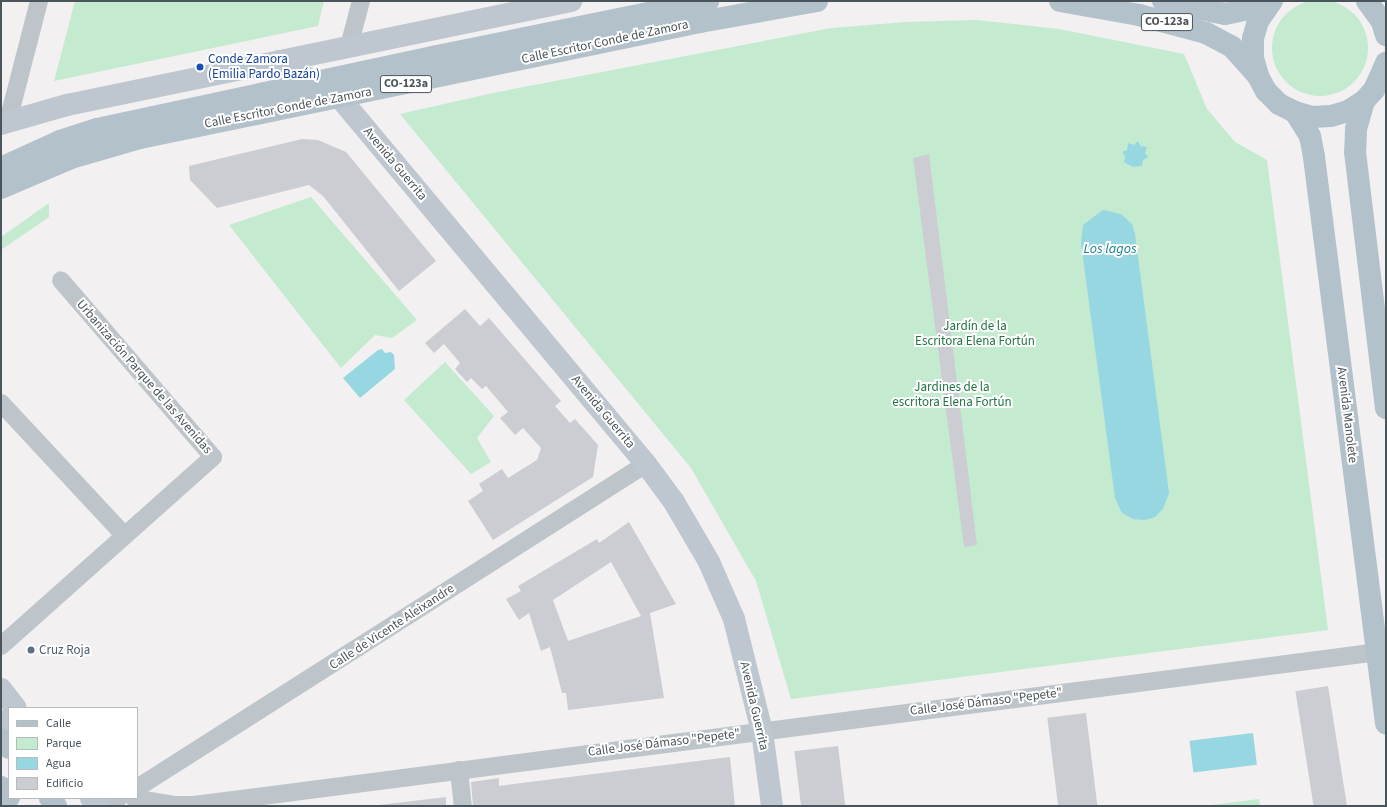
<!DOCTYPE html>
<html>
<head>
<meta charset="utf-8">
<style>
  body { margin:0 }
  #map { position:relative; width:1387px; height:807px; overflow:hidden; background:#f2f0f0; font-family:"Source Sans 3",sans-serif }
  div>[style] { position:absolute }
  .green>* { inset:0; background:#c4ead0 }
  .round { border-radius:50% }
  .water>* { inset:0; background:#97d7e1; transform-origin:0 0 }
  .building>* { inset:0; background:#cbcdd2; transform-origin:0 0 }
  .street>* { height:18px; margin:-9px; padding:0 9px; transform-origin:9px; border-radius:9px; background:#bdc5cb }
  .secondary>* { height:22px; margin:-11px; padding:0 11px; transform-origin:11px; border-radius:11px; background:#bec7cf }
  .primary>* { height:22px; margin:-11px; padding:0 11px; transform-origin:11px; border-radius:11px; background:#b3c1cb }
  .dots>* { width:11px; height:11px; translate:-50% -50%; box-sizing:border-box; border:2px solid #fff; border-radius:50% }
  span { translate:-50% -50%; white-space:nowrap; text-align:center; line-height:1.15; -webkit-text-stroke:4px #fff; paint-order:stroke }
  .shield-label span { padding:1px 3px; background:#fff; border:1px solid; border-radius:3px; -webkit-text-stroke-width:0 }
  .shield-label { font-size:12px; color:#4a545b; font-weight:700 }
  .street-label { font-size:13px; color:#4a545b }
  .transit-label { font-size:13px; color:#164399 }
  .left { translate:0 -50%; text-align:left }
  .park-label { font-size:13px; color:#237446 }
  .service-label { font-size:13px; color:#4e5e75 }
  .water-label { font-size:14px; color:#1d8293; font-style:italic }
  .frame { position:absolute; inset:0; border:2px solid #4a545b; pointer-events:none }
  .legend { position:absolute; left:8px; top:707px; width:130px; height:92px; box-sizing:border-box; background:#fff; border:1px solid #b7bbbd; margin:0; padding:5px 7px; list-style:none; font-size:12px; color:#4a545b }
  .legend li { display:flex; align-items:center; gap:8px; height:20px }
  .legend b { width:20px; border:1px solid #b7bbbd }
</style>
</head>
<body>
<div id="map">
  <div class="green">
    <i class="round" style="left:1272px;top:0;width:96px;height:96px"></i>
    <i style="clip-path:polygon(75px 1px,324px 1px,318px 26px,54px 81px)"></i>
    <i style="clip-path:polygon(977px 20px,1059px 29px,1184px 54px,1207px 109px,1235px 142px,1267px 160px,1328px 630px,791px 699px,756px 581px,691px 468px,400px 114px,493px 93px,831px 28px,906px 22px)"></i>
    <i style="clip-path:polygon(311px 197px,417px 320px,392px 338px,375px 335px,341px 368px,229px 225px)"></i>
    <i style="clip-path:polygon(49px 203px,49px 217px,1px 250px,1px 237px)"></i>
    <i style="clip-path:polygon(445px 362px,494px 416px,477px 438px,491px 462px,471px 474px,404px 400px)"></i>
    <i style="clip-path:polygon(1259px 799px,1260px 806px,1204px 806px)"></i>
  </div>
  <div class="water">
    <i style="clip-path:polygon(1138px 141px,1140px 146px,1147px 147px,1145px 153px,1148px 157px,1143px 160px,1142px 166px,1133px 167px,1124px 162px,1125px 156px,1122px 152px,1127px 150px,1128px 143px,1134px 145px)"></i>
    <i style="clip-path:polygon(1103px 210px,1121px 214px,1132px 224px,1135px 234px,1169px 493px,1163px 509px,1155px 517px,1145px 520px,1133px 519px,1122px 513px,1115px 498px,1081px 243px,1083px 225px)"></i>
    <i style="clip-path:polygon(382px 349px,385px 353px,391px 352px,394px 355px,395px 369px,360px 398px,343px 378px,378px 350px)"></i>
    <i style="left:1253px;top:733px;width:32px;height:64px;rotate:83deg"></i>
  </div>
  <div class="building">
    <i style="clip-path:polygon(302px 139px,318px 140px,346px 152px,436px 261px,399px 291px,323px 196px,309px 185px,217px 208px,190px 180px,189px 166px)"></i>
    <i style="clip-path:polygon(929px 154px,977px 545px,964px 547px,913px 158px)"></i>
    <i style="clip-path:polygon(465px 309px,480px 326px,489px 318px,561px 401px,555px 406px,570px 423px,575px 419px,598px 445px,593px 477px,493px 540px,468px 501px,483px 491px,479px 484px,502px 469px,508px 478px,537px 460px,541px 448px,523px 428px,515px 435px,500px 418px,508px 412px,486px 386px,482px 389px,471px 378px,467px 382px,455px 369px,460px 363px,444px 344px,434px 353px,425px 343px)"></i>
    <i style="clip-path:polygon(evenodd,629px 522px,676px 604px,650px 613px,664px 698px,568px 710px,566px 693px,562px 693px,550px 647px,541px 651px,529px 613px,519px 620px,506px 599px,521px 591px,518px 586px,597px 539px,599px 543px,629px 522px,611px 562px,641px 616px,568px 641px,553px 600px,611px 562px)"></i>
    <i style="left:1328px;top:686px;width:121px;height:33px;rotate:81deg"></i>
    <i style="left:1086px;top:713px;width:94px;height:39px;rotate:83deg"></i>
    <i style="left:838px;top:746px;width:60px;height:44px;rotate:83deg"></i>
    <i style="clip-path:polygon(730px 757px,735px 806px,473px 806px,471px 782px,499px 778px,499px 786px)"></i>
    <i style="clip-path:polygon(446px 797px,446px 806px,379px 806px,379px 805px)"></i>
  </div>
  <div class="street">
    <i style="left:349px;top:46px;width:47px;rotate:-75.1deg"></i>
    <i style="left:8px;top:121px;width:124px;rotate:-75.5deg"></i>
    <i style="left:1px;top:403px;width:180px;rotate:47deg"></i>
    <i style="left:1px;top:646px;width:284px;rotate:-41.7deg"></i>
    <i style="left:213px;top:457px;width:233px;rotate:-130.7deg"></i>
    <i style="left:459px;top:770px;width:36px;rotate:84deg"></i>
    <i style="left:137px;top:788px;width:603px;rotate:-32.48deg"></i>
    <i style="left:91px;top:798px;width:13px;rotate:13deg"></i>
    <i style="left:104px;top:801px;width:15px;rotate:-11deg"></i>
    <i style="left:134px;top:798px;width:42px;rotate:9.7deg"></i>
    <i style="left:175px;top:805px;width:19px"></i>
    <i style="left:194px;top:805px;width:1202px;rotate:-7.36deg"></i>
  </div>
  <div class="secondary">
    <i style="left:279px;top:61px;width:71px;rotate:31.2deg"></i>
    <i style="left:340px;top:98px;width:477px;rotate:50.1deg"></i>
    <i style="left:646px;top:464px;width:47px;rotate:53.6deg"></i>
    <i style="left:674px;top:502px;width:69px;rotate:59.7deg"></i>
    <i style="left:709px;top:562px;width:62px;rotate:66.3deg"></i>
    <i style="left:734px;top:619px;width:115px;rotate:76deg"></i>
    <i style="left:762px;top:731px;width:76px;rotate:82.4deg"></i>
    <i style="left:1px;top:124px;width:69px;rotate:-16.1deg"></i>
    <i style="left:67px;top:105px;width:515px;rotate:-11.66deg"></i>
    <i style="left:1px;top:689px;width:24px;rotate:52deg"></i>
    <i style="left:1px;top:721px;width:8px;rotate:7deg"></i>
    <i style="left:91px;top:798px;width:10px;rotate:53deg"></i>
  </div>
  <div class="primary">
    <i style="left:1060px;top:1px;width:80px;rotate:10deg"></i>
    <i style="left:1139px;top:15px;width:69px;rotate:15deg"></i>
    <i style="left:1206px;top:33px;width:30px;rotate:28deg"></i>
    <i style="left:1232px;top:47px;width:38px;rotate:48deg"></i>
    <i style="left:1163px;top:1px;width:63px;rotate:11.8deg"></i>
    <i style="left:1225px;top:14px;width:44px;rotate:-11.8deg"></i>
    <i style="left:1272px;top:1px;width:24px;rotate:125deg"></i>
    <i style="left:1258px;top:21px;width:19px;rotate:106deg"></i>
    <i style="left:1253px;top:39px;width:19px;rotate:90deg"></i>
    <i style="left:1253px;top:58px;width:19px;rotate:74deg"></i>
    <i style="left:1258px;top:76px;width:17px;rotate:62deg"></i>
    <i style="left:1266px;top:91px;width:18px;rotate:45deg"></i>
    <i style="left:1279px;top:104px;width:18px;rotate:27deg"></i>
    <i style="left:1295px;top:112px;width:18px;rotate:16deg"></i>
    <i style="left:1312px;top:117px;width:19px;rotate:-3deg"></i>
    <i style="left:1331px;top:116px;width:18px;rotate:-16deg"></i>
    <i style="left:1348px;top:111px;width:19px;rotate:-32deg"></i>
    <i style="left:1364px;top:101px;width:15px;rotate:-48deg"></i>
    <i style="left:1374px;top:90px;width:30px;rotate:-66deg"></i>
    <i style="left:1367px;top:1px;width:26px;rotate:54deg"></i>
    <i style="left:1382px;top:22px;width:14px;rotate:73deg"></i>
    <i style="left:1364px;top:101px;width:29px;rotate:106deg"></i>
    <i style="left:1356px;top:129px;width:23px;rotate:92deg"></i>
    <i style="left:1355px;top:152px;width:258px;rotate:83.1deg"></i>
    <i style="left:1295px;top:112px;width:28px;rotate:58deg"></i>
    <i style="left:1310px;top:136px;width:21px;rotate:79deg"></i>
    <i style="left:1314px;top:157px;width:571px;rotate:82.75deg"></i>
    <i style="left:1px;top:168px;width:65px;rotate:-24.6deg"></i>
    <i style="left:60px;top:141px;width:39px;rotate:-18deg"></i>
    <i style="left:97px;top:129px;width:348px;rotate:-12.1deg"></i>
    <i style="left:437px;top:56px;width:277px;rotate:-11.5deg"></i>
    <i style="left:1px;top:188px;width:76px;rotate:-23.2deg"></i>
    <i style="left:71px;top:158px;width:72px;rotate:-16.2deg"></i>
    <i style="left:140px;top:138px;width:572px;rotate:-11.7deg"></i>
    <i style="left:700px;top:22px;width:119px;rotate:-10.2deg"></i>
    <i style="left:1px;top:739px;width:12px;rotate:48deg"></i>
    <i style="left:1px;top:787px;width:13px;rotate:51deg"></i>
    <i style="left:50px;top:798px;width:10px;rotate:53deg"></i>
  </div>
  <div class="dots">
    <i style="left:200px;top:67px;background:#1a4fb4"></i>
    <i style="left:31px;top:650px;background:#5c6f8a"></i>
  </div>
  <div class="shield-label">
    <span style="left:1167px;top:22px">CO-123a</span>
    <span style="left:406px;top:84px">CO-123a</span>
  </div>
  <div class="street-label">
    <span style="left:605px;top:42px;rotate:-12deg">Calle Escritor Conde de Zamora</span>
    <span style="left:288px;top:108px;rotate:-11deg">Calle Escritor Conde de Zamora</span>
    <span style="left:395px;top:164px;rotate:50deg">Avenida Guerrita</span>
    <span style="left:144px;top:377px;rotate:49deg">Urbanización Parque de las Avenidas</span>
    <span style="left:603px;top:412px;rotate:50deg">Avenida Guerrita</span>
    <span style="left:1347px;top:415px;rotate:83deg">Avenida Manolete</span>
    <span style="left:392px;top:627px;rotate:-33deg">Calle de Vicente Aleixandre</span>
    <span style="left:986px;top:702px;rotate:-7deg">Calle José Dámaso "Pepete"</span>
    <span style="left:754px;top:706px;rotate:77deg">Avenida Guerrita</span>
    <span style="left:664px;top:743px;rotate:-7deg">Calle José Dámaso "Pepete"</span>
  </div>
  <div class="transit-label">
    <span class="left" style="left:208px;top:67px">Conde Zamora<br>(Emilia Pardo Bazán)</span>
  </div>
  <div class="park-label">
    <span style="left:975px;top:334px">Jardín de la<br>Escritora Elena Fortún</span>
    <span style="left:952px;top:395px">Jardines de la<br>escritora Elena Fortún</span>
  </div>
  <div class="service-label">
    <span class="left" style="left:39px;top:650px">Cruz Roja</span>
  </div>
  <div class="water-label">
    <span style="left:1110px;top:249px">Los lagos</span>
  </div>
  <div class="frame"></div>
  <ul class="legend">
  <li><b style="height:5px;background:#b3c1cb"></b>Calle</li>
  <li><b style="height:11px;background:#c4ead0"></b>Parque</li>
  <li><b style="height:11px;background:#97d7e1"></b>Agua</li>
  <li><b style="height:11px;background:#cbcdd2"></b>Edificio</li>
  </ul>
</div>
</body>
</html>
